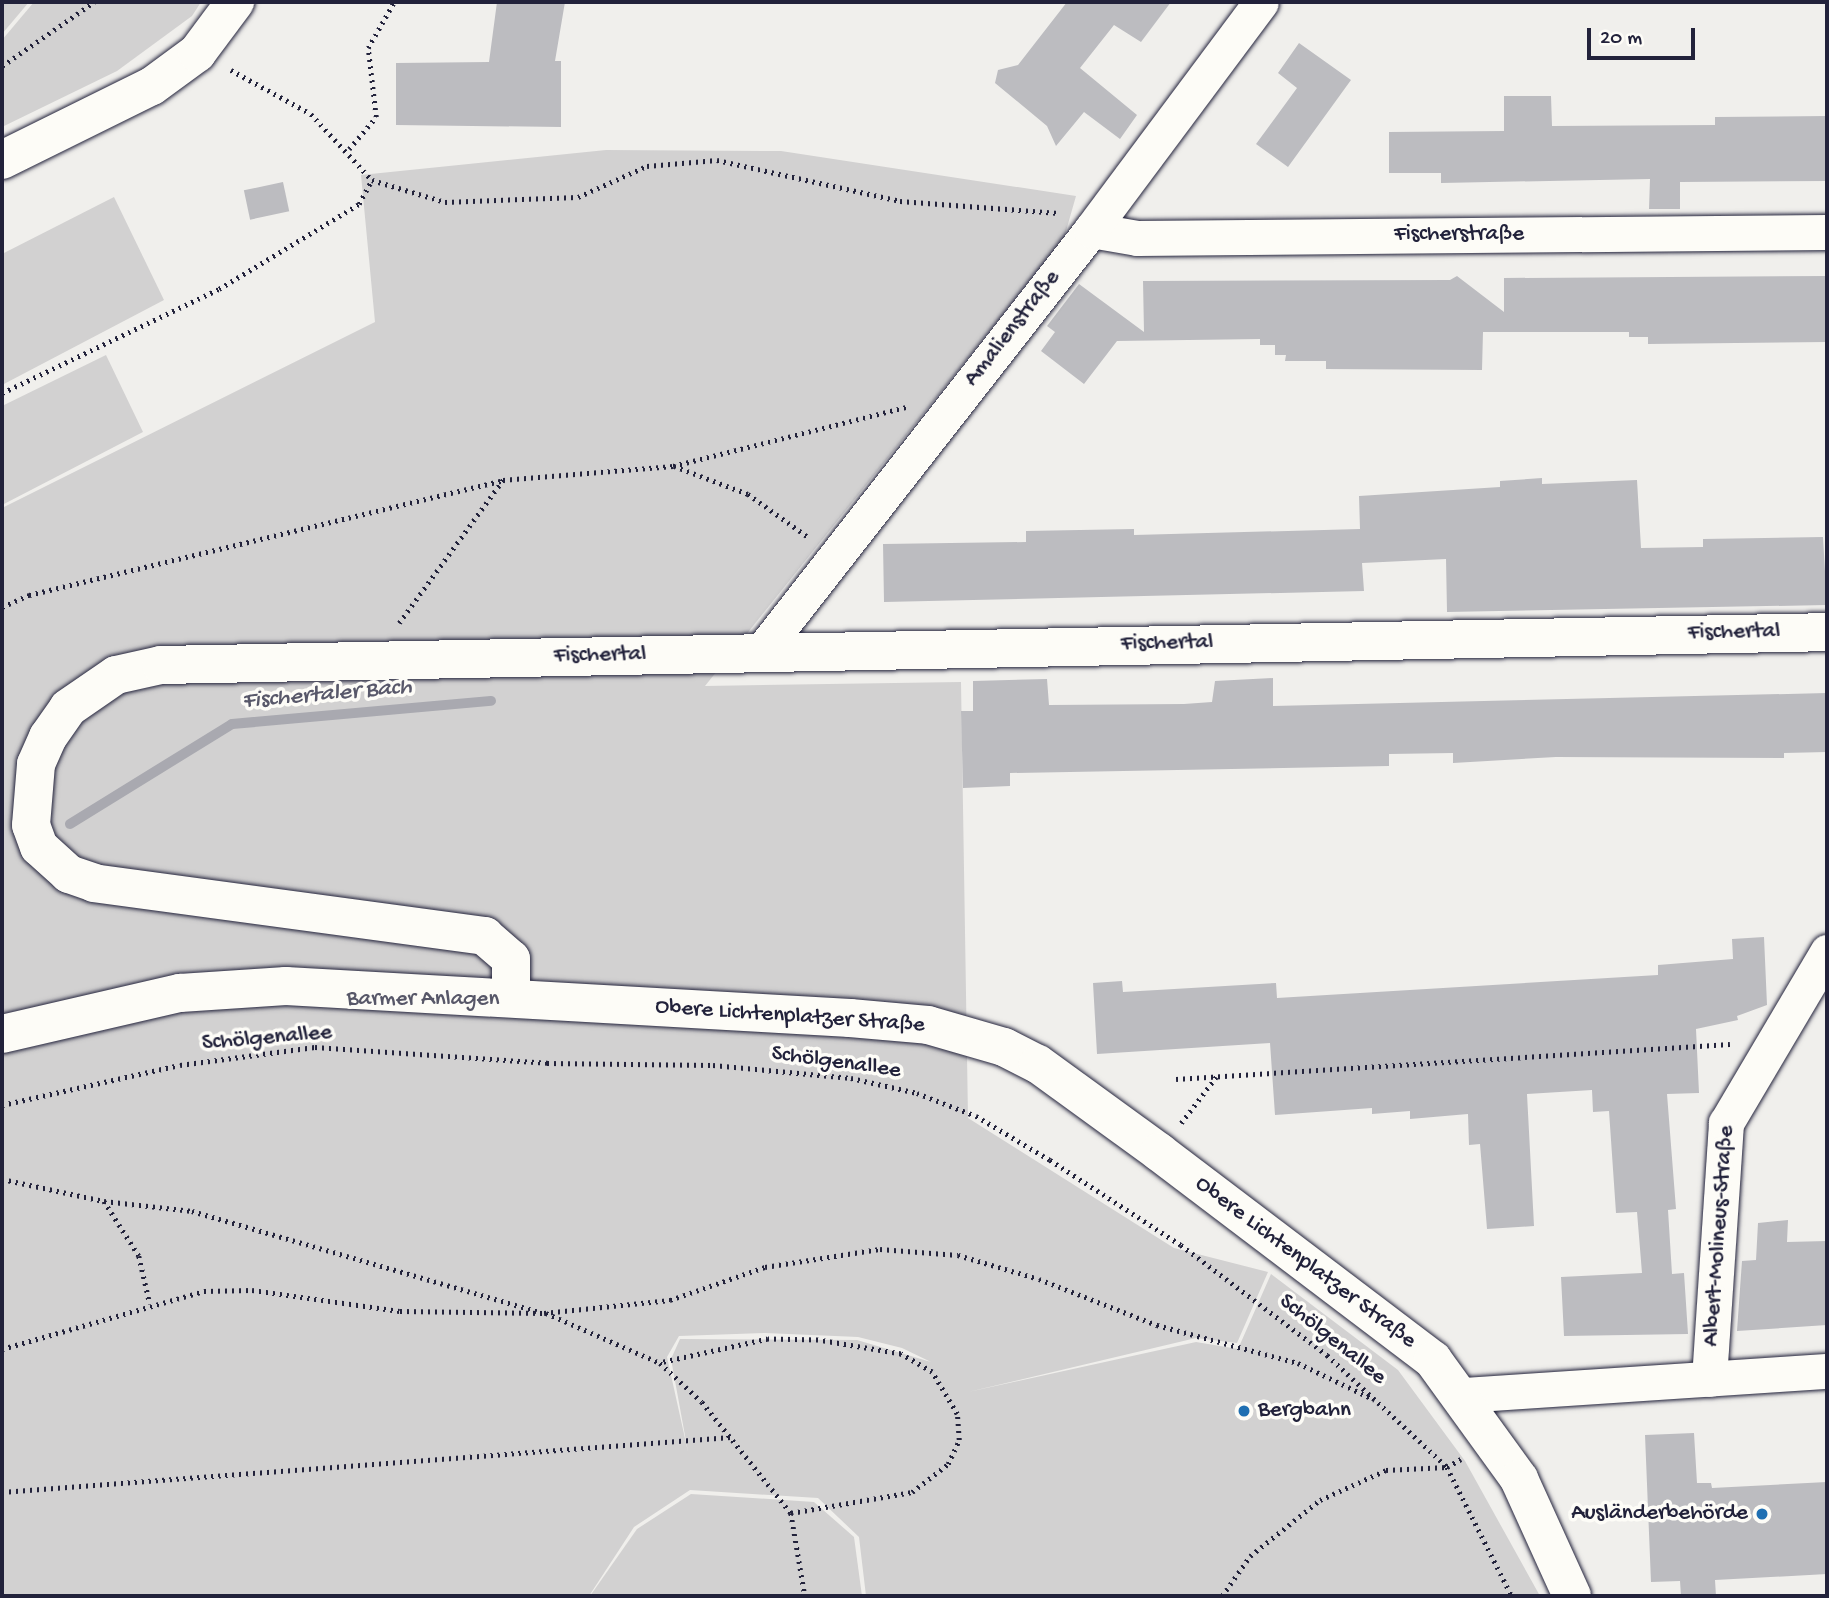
<!DOCTYPE html>
<html>
<head>
<meta charset="utf-8">
<style>
  body { margin:0 }
  #map { position:relative; width:1829px; height:1598px; overflow:hidden; background:#f0efec; font-family:"Gochi Hand",sans-serif }
  div>[style] { position:absolute }
  .green>* { inset:0; background:#d2d1d1 }
  .stream>* { height:10px; margin:-5px; padding:0 5px; transform-origin:5px; border-radius:5px; background:#a9a9b0 }
  .building>* { inset:0; background:#bcbcc0; transform-origin:0 0 }
  .path>* { height:4.5px; margin-top:-2.25px; transform-origin:0; background:repeating-linear-gradient(90deg,#22223b 0 2px,transparent 0 7px) }
  .roads { filter:drop-shadow(0 0 2px #22223b) drop-shadow(0 0 2px #22223b) }
  .street>* { height:35px; margin:-17.5px; padding:0 17.5px; transform-origin:17.5px; border-radius:17.5px; background:#fdfcf7 }
  .secondary>* { height:38px; margin:-19px; padding:0 19px; transform-origin:19px; border-radius:19px; background:#fdfcf7 }
  .dots>* { width:19px; height:19px; translate:-50% -50%; box-sizing:border-box; border:4px solid #fdfcf7; border-radius:50% }
  span { translate:-50% -50%; white-space:nowrap; text-align:center; line-height:1.15; -webkit-text-stroke:7px #fdfcf7; paint-order:stroke }
  .street-label { font-size:23px; color:#22223b }
  .park-label { font-size:23px; color:#575768 }
  .poi-label { font-size:23px; color:#22223b }
  .left { translate:0 -50%; text-align:left }
  .right { translate:-100% -50%; text-align:right }
  .water-label { font-size:24px; color:#58586a; font-style:italic }
  .frame { position:absolute; inset:0; border:4px solid #22223b; pointer-events:none }
  .scale { position:absolute; left:1587px; top:28px; width:108px; height:32px; box-sizing:border-box; border:4px solid #22223b; border-top:0; padding-left:9px; font-size:21px; line-height:24px; white-space:nowrap; color:#22223b; -webkit-text-stroke:5px #fdfcf7; paint-order:stroke }
</style>
</head>
<body>
<div id="map">
  <div class="green">
    <i style="clip-path:polygon(2px 2px,29px 2px,2px 34px)"></i>
    <i style="clip-path:polygon(34px 2px,201px 2px,192px 16px,117px 71px,2px 127px,2px 40px)"></i>
    <i style="clip-path:polygon(evenodd,606px 150px,781px 151px,1076px 196px,1064px 238px,705px 686px,961px 682px,968px 1118px,1174px 1248px,1268px 1272px,1237px 1343px,1196px 1338px,968px 1392px,1196px 1342px,1238px 1349px,1271px 1274px,1398px 1370px,1465px 1461px,1540px 1596px,866px 1596px,859px 1537px,818px 1498px,690px 1490px,634px 1527px,589px 1596px,2px 1596px,2px 508px,375px 322px,361px 175px,606px 150px,765px 1333px,858px 1337px,902px 1348px,931px 1362px,857px 1340px,680px 1339px,671px 1359px,688px 1452px,667px 1357px,679px 1336px,765px 1333px)"></i>
    <i style="clip-path:polygon(114px 197px,164px 300px,2px 385px,2px 254px)"></i>
    <i style="clip-path:polygon(106px 355px,143px 432px,2px 505px,2px 406px)"></i>
    <i style="clip-path:polygon(691px 1494px,814px 1502px,854px 1537px,862px 1596px,590px 1596px,637px 1529px)"></i>
  </div>
  <div class="stream">
    <i style="left:70px;top:824px;width:190px;rotate:-31.7deg"></i>
    <i style="left:232px;top:724px;width:260px;rotate:-5.1deg"></i>
  </div>
  <div class="building">
    <i style="clip-path:polygon(497px 2px,565px 2px,555px 61px,561px 61px,561px 127px,396px 125px,396px 63px,489px 62px)"></i>
    <i style="clip-path:polygon(1067px 2px,1171px 2px,1141px 42px,1114px 25px,1080px 68px,1137px 115px,1120px 139px,1084px 112px,1056px 146px,1047px 126px,995px 83px,998px 70px,1018px 65px)"></i>
    <i style="clip-path:polygon(1299px 43px,1351px 80px,1288px 167px,1256px 144px,1297px 88px,1278px 73px)"></i>
    <i style="clip-path:polygon(1504px 96px,1551px 96px,1552px 126px,1715px 125px,1715px 117px,1827px 116px,1827px 181px,1680px 182px,1680px 209px,1649px 209px,1650px 179px,1441px 183px,1441px 173px,1389px 173px,1389px 132px,1504px 131px)"></i>
    <i style="left:283px;top:182px;width:30px;height:40px;rotate:78deg"></i>
    <i style="clip-path:polygon(1457px 276px,1504px 312px,1504px 278px,1827px 276px,1827px 342px,1648px 344px,1648px 337px,1629px 337px,1629px 332px,1483px 332px,1482px 370px,1326px 369px,1326px 361px,1285px 361px,1286px 355px,1275px 355px,1275px 345px,1260px 345px,1260px 339px,1117px 341px,1084px 384px,1041px 351px,1055px 332px,1047px 326px,1079px 284px,1144px 332px,1143px 281px,1450px 280px)"></i>
    <i style="clip-path:polygon(1542px 478px,1542px 484px,1637px 480px,1641px 548px,1703px 547px,1703px 539px,1823px 537px,1827px 605px,1447px 612px,1446px 559px,1362px 563px,1364px 591px,884px 602px,883px 544px,1026px 542px,1026px 531px,1134px 529px,1134px 535px,1360px 529px,1359px 496px,1500px 487px,1500px 481px)"></i>
    <i style="clip-path:polygon(1273px 678px,1273px 706px,1827px 693px,1827px 752px,1784px 753px,1784px 758px,1556px 757px,1453px 763px,1453px 753px,1389px 754px,1389px 766px,1010px 773px,1010px 786px,963px 788px,961px 711px,973px 711px,973px 681px,1047px 679px,1049px 705px,1184px 704px,1212px 702px,1215px 681px)"></i>
    <i style="clip-path:polygon(1764px 937px,1767px 1005px,1737px 1016px,1738px 1020px,1696px 1029px,1699px 1093px,1667px 1094px,1676px 1209px,1668px 1210px,1672px 1274px,1684px 1273px,1688px 1334px,1564px 1336px,1561px 1277px,1642px 1273px,1637px 1212px,1616px 1213px,1609px 1111px,1593px 1112px,1592px 1090px,1527px 1094px,1534px 1226px,1487px 1229px,1480px 1144px,1469px 1145px,1468px 1114px,1410px 1119px,1410px 1111px,1372px 1114px,1372px 1108px,1275px 1115px,1270px 1043px,1097px 1054px,1093px 983px,1122px 981px,1123px 992px,1276px 983px,1277px 998px,1658px 975px,1658px 965px,1733px 959px,1732px 939px)"></i>
    <i style="clip-path:polygon(1788px 1220px,1787px 1242px,1827px 1241px,1827px 1325px,1737px 1331px,1742px 1261px,1756px 1260px,1758px 1223px)"></i>
    <i style="clip-path:polygon(1694px 1433px,1697px 1483px,1711px 1483px,1712px 1488px,1827px 1482px,1827px 1574px,1715px 1580px,1716px 1596px,1681px 1596px,1680px 1581px,1651px 1582px,1645px 1435px)"></i>
  </div>
  <div class="path">
    <i style="left:2px;top:66px;width:112px;rotate:-34.8deg"></i>
    <i style="left:231px;top:70px;width:91px;rotate:28.8deg"></i>
    <i style="left:311px;top:114px;width:90px;rotate:47.3deg"></i>
    <i style="left:372px;top:180px;width:76px;rotate:16.8deg"></i>
    <i style="left:445px;top:202px;width:133px;rotate:-2.2deg"></i>
    <i style="left:578px;top:197px;width:76px;rotate:-24.2deg"></i>
    <i style="left:647px;top:166px;width:70px;rotate:-4.9deg"></i>
    <i style="left:717px;top:160px;width:188px;rotate:12.6deg"></i>
    <i style="left:900px;top:201px;width:159px;rotate:4.3deg"></i>
    <i style="left:349px;top:149px;width:42px;rotate:-49.8deg"></i>
    <i style="left:376px;top:117px;width:69px;rotate:-96.6deg"></i>
    <i style="left:368px;top:48px;width:53px;rotate:-60.5deg"></i>
    <i style="left:2px;top:393px;width:241px;rotate:-25.6deg"></i>
    <i style="left:219px;top:289px;width:164px;rotate:-31.3deg"></i>
    <i style="left:359px;top:204px;width:27px;rotate:-62deg"></i>
    <i style="left:674px;top:466px;width:79px;rotate:20.7deg"></i>
    <i style="left:748px;top:494px;width:74px;rotate:35.6deg"></i>
    <i style="left:2px;top:607px;width:30px;rotate:-24deg"></i>
    <i style="left:29px;top:595px;width:488px;rotate:-13.6deg"></i>
    <i style="left:503px;top:480px;width:171px;rotate:-4.7deg"></i>
    <i style="left:673px;top:466px;width:241px;rotate:-14.2deg"></i>
    <i style="left:399px;top:623px;width:177px;rotate:-54deg"></i>
    <i style="left:1176px;top:1079px;width:555px;rotate:-3.61deg"></i>
    <i style="left:2px;top:1105px;width:182px;rotate:-12.7deg"></i>
    <i style="left:180px;top:1065px;width:136px;rotate:-7.6deg"></i>
    <i style="left:315px;top:1047px;width:233px;rotate:3.9deg"></i>
    <i style="left:547px;top:1063px;width:166px;rotate:0.7deg"></i>
    <i style="left:713px;top:1065px;width:139px;rotate:5.4deg"></i>
    <i style="left:851px;top:1078px;width:68px;rotate:12.8deg"></i>
    <i style="left:917px;top:1093px;width:63px;rotate:21.3deg"></i>
    <i style="left:976px;top:1116px;width:86px;rotate:30.7deg"></i>
    <i style="left:1050px;top:1160px;width:156px;rotate:33deg"></i>
    <i style="left:1181px;top:1245px;width:183px;rotate:37deg"></i>
    <i style="left:1327px;top:1355px;width:164px;rotate:43deg"></i>
    <i style="left:1447px;top:1467px;width:144px;rotate:63.3deg"></i>
    <i style="left:1181px;top:1123px;width:58px;rotate:-52.7deg"></i>
    <i style="left:2px;top:1179px;width:104px;rotate:12.2deg"></i>
    <i style="left:104px;top:1201px;width:89px;rotate:6.5deg"></i>
    <i style="left:192px;top:1211px;width:359px;rotate:16.2deg"></i>
    <i style="left:104px;top:1201px;width:65px;rotate:57.5deg"></i>
    <i style="left:139px;top:1256px;width:49px;rotate:77.1deg"></i>
    <i style="left:546px;top:1313px;width:124px;rotate:23.7deg"></i>
    <i style="left:2px;top:1349px;width:210px;rotate:-16deg"></i>
    <i style="left:204px;top:1291px;width:48px;rotate:-1.2deg"></i>
    <i style="left:252px;top:1290px;width:149px;rotate:8.1deg"></i>
    <i style="left:400px;top:1311px;width:144px;rotate:0.8deg"></i>
    <i style="left:544px;top:1313px;width:127px;rotate:-5.9deg"></i>
    <i style="left:670px;top:1300px;width:101px;rotate:-19.2deg"></i>
    <i style="left:765px;top:1267px;width:116px;rotate:-8.9deg"></i>
    <i style="left:880px;top:1249px;width:78px;rotate:4.4deg"></i>
    <i style="left:958px;top:1255px;width:84px;rotate:16.5deg"></i>
    <i style="left:1039px;top:1279px;width:127px;rotate:21.3deg"></i>
    <i style="left:1157px;top:1325px;width:146px;rotate:15.1deg"></i>
    <i style="left:1298px;top:1363px;width:85px;rotate:25.7deg"></i>
    <i style="left:2px;top:1492px;width:731px;rotate:-4.31deg"></i>
    <i style="left:791px;top:1513px;width:123px;rotate:-9.8deg"></i>
    <i style="left:912px;top:1492px;width:46px;rotate:-37.9deg"></i>
    <i style="left:948px;top:1464px;width:26px;rotate:-65deg"></i>
    <i style="left:959px;top:1440px;width:26px;rotate:-94deg"></i>
    <i style="left:957px;top:1414px;width:49px;rotate:-120.8deg"></i>
    <i style="left:932px;top:1372px;width:36px;rotate:-150deg"></i>
    <i style="left:901px;top:1354px;width:84px;rotate:-170.4deg"></i>
    <i style="left:818px;top:1340px;width:50px;rotate:-178.9deg"></i>
    <i style="left:768px;top:1339px;width:111px;rotate:167.5deg"></i>
    <i style="left:660px;top:1363px;width:57px;rotate:42.9deg"></i>
    <i style="left:702px;top:1402px;width:142px;rotate:51.3deg"></i>
    <i style="left:791px;top:1513px;width:84px;rotate:80.4deg"></i>
    <i style="left:1222px;top:1596px;width:49px;rotate:-55deg"></i>
    <i style="left:1250px;top:1556px;width:90px;rotate:-38.7deg"></i>
    <i style="left:1320px;top:1500px;width:72px;rotate:-24.4deg"></i>
    <i style="left:1386px;top:1470px;width:61px;rotate:-2.8deg"></i>
    <i style="left:1447px;top:1467px;width:16px;rotate:-30deg"></i>
  </div>
  <div class="roads">
    <div class="street">
      <i style="left:1091px;top:230px;width:47px;rotate:9.9deg"></i>
      <i style="left:1137px;top:238px;width:690px;rotate:-0.5deg"></i>
      <i style="left:761px;top:652px;width:536px;rotate:-51.97deg"></i>
      <i style="left:1091px;top:230px;width:284px;rotate:-53.3deg"></i>
      <i style="left:1709px;top:1379px;width:257px;rotate:-86.2deg"></i>
      <i style="left:1726px;top:1123px;width:199px;rotate:-59.4deg"></i>
      <i style="left:1463px;top:1395px;width:365px;rotate:-3.8deg"></i>
    </div>
    <div class="secondary">
      <i style="left:2px;top:160px;width:167px;rotate:-26.3deg"></i>
      <i style="left:152px;top:86px;width:56px;rotate:-36.3deg"></i>
      <i style="left:197px;top:53px;width:64px;rotate:-53.3deg"></i>
      <i style="left:511px;top:997px;width:38px;rotate:-90deg"></i>
      <i style="left:511px;top:959px;width:35px;rotate:-139deg"></i>
      <i style="left:485px;top:936px;width:394px;rotate:-172.3deg"></i>
      <i style="left:95px;top:883px;width:28px;rotate:-161deg"></i>
      <i style="left:69px;top:874px;width:40px;rotate:-138deg"></i>
      <i style="left:39px;top:847px;width:23px;rotate:-110deg"></i>
      <i style="left:31px;top:825px;width:61px;rotate:-85.3deg"></i>
      <i style="left:36px;top:764px;width:30px;rotate:-66deg"></i>
      <i style="left:48px;top:737px;width:35px;rotate:-55deg"></i>
      <i style="left:68px;top:708px;width:58px;rotate:-34.5deg"></i>
      <i style="left:116px;top:675px;width:46px;rotate:-12.5deg"></i>
      <i style="left:161px;top:665px;width:1666px;rotate:-1.13deg"></i>
      <i style="left:2px;top:1034px;width:183px;rotate:-13deg"></i>
      <i style="left:180px;top:993px;width:106px;rotate:-3.8deg"></i>
      <i style="left:286px;top:986px;width:565px;rotate:3.25deg"></i>
      <i style="left:850px;top:1018px;width:78px;rotate:5.1deg"></i>
      <i style="left:928px;top:1025px;width:79px;rotate:16.1deg"></i>
      <i style="left:1004px;top:1047px;width:38px;rotate:27deg"></i>
      <i style="left:1038px;top:1064px;width:150px;rotate:36deg"></i>
      <i style="left:1159px;top:1152px;width:344px;rotate:37.2deg"></i>
      <i style="left:1433px;top:1360px;width:147px;rotate:54.1deg"></i>
      <i style="left:1519px;top:1479px;width:128px;rotate:65.6deg"></i>
    </div>
  </div>
  <div class="dots">
    <i style="left:1244px;top:1411px;background:#1f6fb2"></i>
    <i style="left:1762px;top:1514px;background:#1f6fb2"></i>
  </div>
  <div class="street-label">
    <span style="left:1459px;top:235px">Fischerstraße</span>
    <span style="left:1013px;top:329px;rotate:-52deg">Amalienstraße</span>
    <span style="left:1734px;top:633px;rotate:-1deg">Fischertal</span>
    <span style="left:1167px;top:644px;rotate:-1deg">Fischertal</span>
    <span style="left:600px;top:656px;rotate:-1deg">Fischertal</span>
    <span style="left:790px;top:1017px;rotate:4deg">Obere Lichtenplatzer Straße</span>
    <span style="left:267px;top:1039px;rotate:-5deg">Schölgenallee</span>
    <span style="left:836px;top:1063px;rotate:8deg">Schölgenallee</span>
    <span style="left:1720px;top:1236px;rotate:-86deg">Albert-Molineus-Straße</span>
    <span style="left:1305px;top:1263px;rotate:37deg">Obere Lichtenplatzer Straße</span>
    <span style="left:1332px;top:1340px;rotate:39deg">Schölgenallee</span>
  </div>
  <div class="park-label">
    <span style="left:423px;top:1000px">Barmer Anlagen</span>
  </div>
  <div class="poi-label">
    <span class="left" style="left:1258px;top:1411px">Bergbahn</span>
    <span class="right" style="left:1748px;top:1514px">Ausländerbehörde</span>
  </div>
  <div class="water-label">
    <span style="left:327px;top:695px;rotate:-5deg">Fischertaler Bach</span>
  </div>
  <div class="frame"></div>
  <div class="scale">20 m</div>
</div>
</body>
</html>
